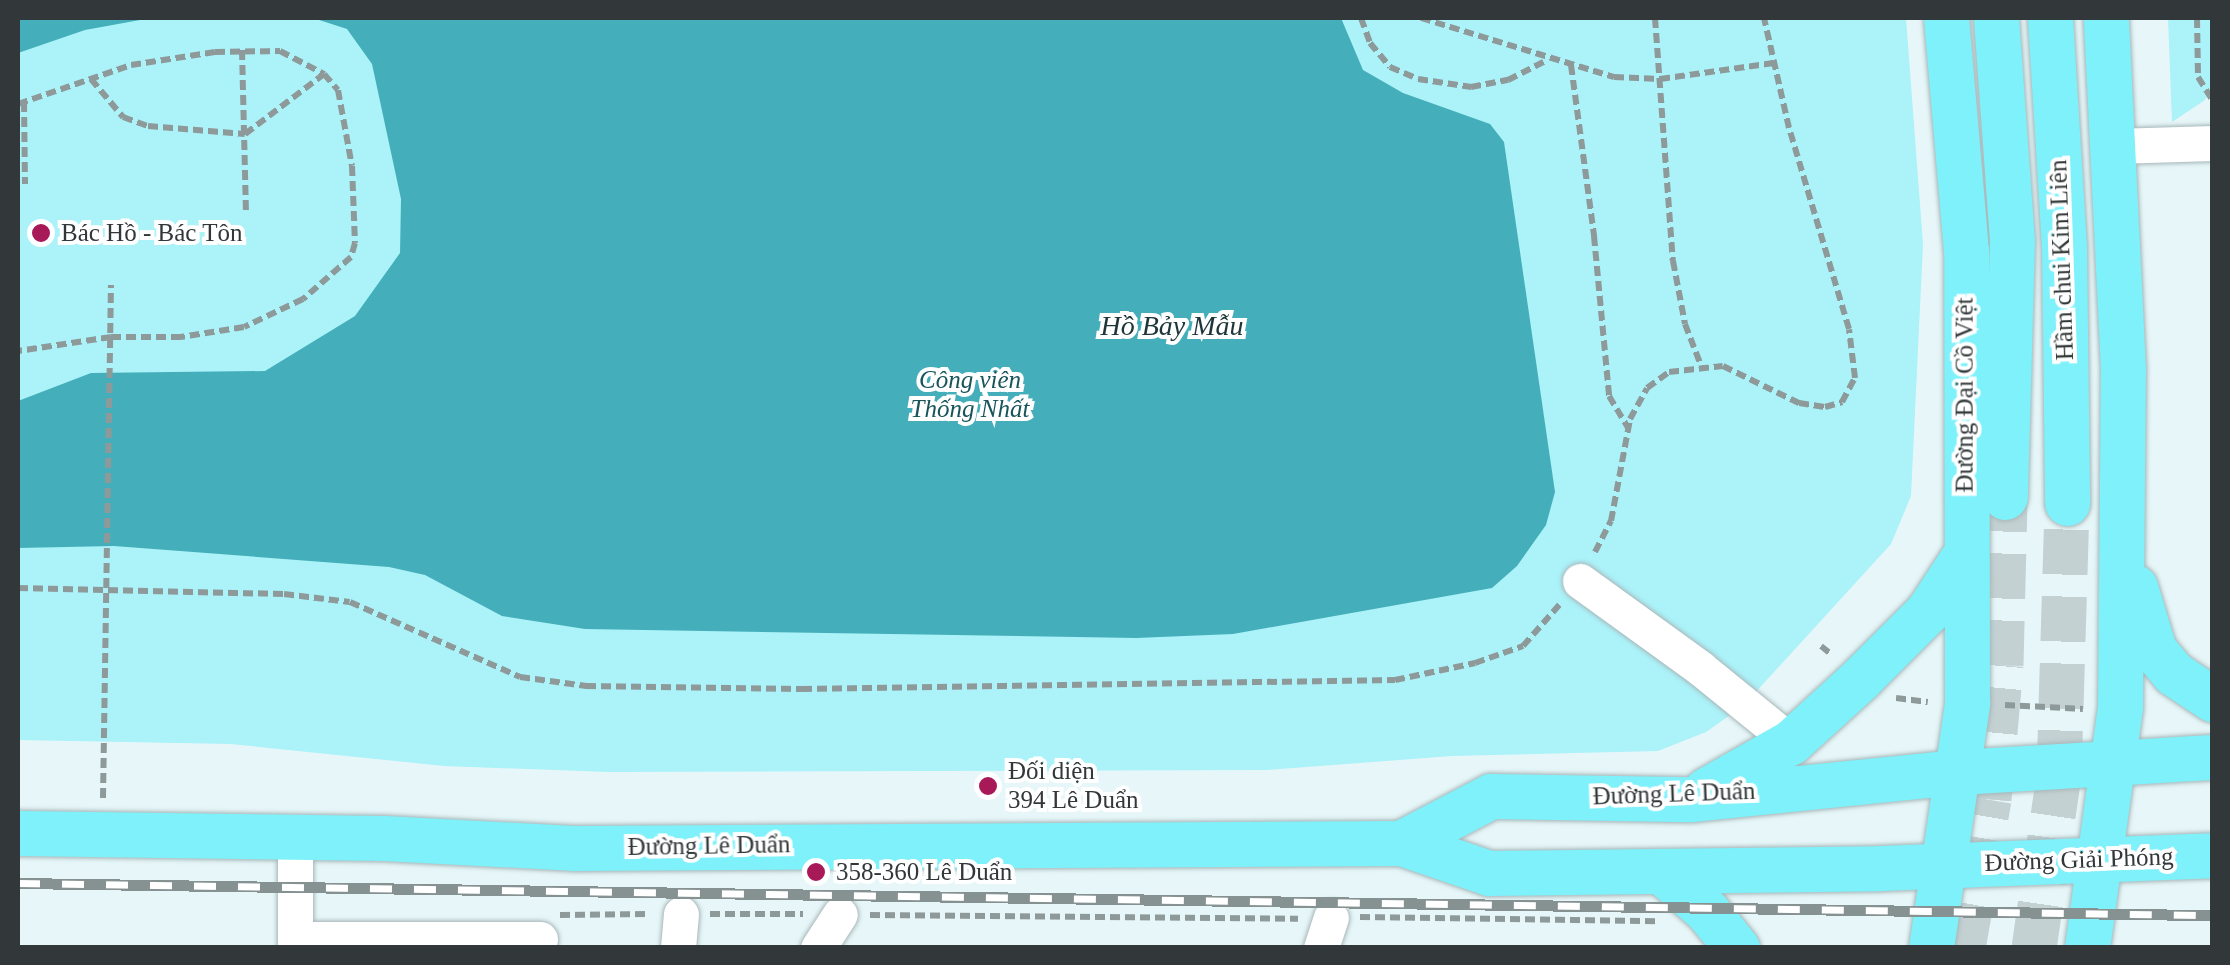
<!DOCTYPE html>
<html>
<head>
<meta charset="utf-8">
<style>
  body { margin:0 }
  #map { position:relative; width:2230px; height:965px; overflow:hidden; background:#e7f7f9; font-family:Georgia,serif }
  div>[style] { position:absolute }
  .green>* { inset:0; background:#abf2f9 }
  .water>* { inset:0; background:#44afba }
  .major-tunnel>* { height:45px; margin-top:-22.5px; transform-origin:0; background:repeating-linear-gradient(90deg,#c3d1d3 0 45px,transparent 0 67px) }
  .path>* { height:6px; margin-top:-3px; transform-origin:0; background:repeating-linear-gradient(90deg,#8e999a 0 10px,transparent 0 15px) }
  .roads { filter:drop-shadow(0 0 2px #a8b7b9) drop-shadow(0 0 2px #a8b7b9) }
  .minor>* { height:35px; margin:-17.5px; padding:0 17.5px; transform-origin:17.5px; border-radius:17.5px; background:#fff }
  .major>* { height:45px; margin:-22.5px; padding:0 22.5px; transform-origin:22.5px; border-radius:22.5px; background:#7ff1fb }
  .rail>* { height:11px; margin-top:-5.5px; transform-origin:0; background:repeating-linear-gradient(90deg,#fff 0 22px,#869192 0 44px); box-sizing:border-box; border-block:2px solid #869192 }
  .dots>* { width:28px; height:28px; translate:-50% -50%; box-sizing:border-box; border:5px solid #fff; border-radius:50% }
  span { translate:-50% -50%; white-space:nowrap; text-align:center; line-height:1.15; -webkit-text-stroke:8px #fff; paint-order:stroke }
  .poi-label { font-size:25px; color:#323839 }
  .left { translate:0 -50%; text-align:left }
  .street-label { font-size:25px; color:#323839 }
  .park-label { font-size:25px; color:#18555b; font-style:italic }
  .water-label { font-size:28px; color:#1e3639; font-style:italic }
  .frame { position:absolute; inset:0; border:20px solid #323839; pointer-events:none }
</style>
</head>
<body>
<div id="map">
  <div class="green">
    <i style="clip-path:polygon(18px 18px,1906px 18px,1923px 244px,1911px 496px,1891px 544px,1743px 706px,1706px 732px,1658px 751px,1452px 756px,1267px 770px,609px 772px,444px 766px,231px 744px,18px 740px)"></i>
    <i style="clip-path:polygon(2168px 18px,2212px 18px,2212px 87px,2205px 100px,2172px 122px)"></i>
  </div>
  <div class="water">
    <i style="clip-path:polygon(18px 18px,151px 18px,85px 30px,18px 53px)"></i>
    <i style="clip-path:polygon(313px 18px,1341px 18px,1363px 70px,1403px 93px,1490px 124px,1504px 142px,1555px 492px,1546px 525px,1517px 566px,1492px 588px,1233px 634px,1136px 638px,585px 629px,502px 616px,425px 575px,389px 567px,114px 546px,18px 548px,18px 401px,91px 373px,265px 371px,355px 316px,400px 253px,401px 199px,372px 64px,347px 29px)"></i>
  </div>
  <div class="major-tunnel">
    <i style="left:1963px;top:948px;width:151px;rotate:-80.1deg"></i>
    <i style="left:1989px;top:799px;width:135px;rotate:-84.9deg"></i>
    <i style="left:2001px;top:665px;width:168px;rotate:-88.6deg"></i>
    <i style="left:2034px;top:948px;width:175px;rotate:-81.8deg"></i>
    <i style="left:2059px;top:775px;width:272px;rotate:-88.3deg"></i>
  </div>
  <div class="path">
    <i style="left:1361px;top:18px;width:27px;rotate:70deg"></i>
    <i style="left:1370px;top:43px;width:31px;rotate:50deg"></i>
    <i style="left:1390px;top:67px;width:30px;rotate:23deg"></i>
    <i style="left:1418px;top:79px;width:54px;rotate:8.6deg"></i>
    <i style="left:1471px;top:87px;width:38px;rotate:-11deg"></i>
    <i style="left:1508px;top:80px;width:44px;rotate:-27.1deg"></i>
    <i style="left:1421px;top:18px;width:202px;rotate:17deg"></i>
    <i style="left:1614px;top:77px;width:46px;rotate:2.5deg"></i>
    <i style="left:1660px;top:79px;width:115px;rotate:-8deg"></i>
    <i style="left:1655px;top:18px;width:244px;rotate:85.8deg"></i>
    <i style="left:1673px;top:261px;width:64px;rotate:79.2deg"></i>
    <i style="left:1685px;top:324px;width:47px;rotate:68.9deg"></i>
    <i style="left:2197px;top:18px;width:59px;rotate:89deg"></i>
    <i style="left:2198px;top:77px;width:26px;rotate:58deg"></i>
    <i style="left:242px;top:50px;width:164px;rotate:88.6deg"></i>
    <i style="left:1571px;top:65px;width:173px;rotate:82.3deg"></i>
    <i style="left:1594px;top:236px;width:161px;rotate:84.6deg"></i>
    <i style="left:1609px;top:396px;width:37px;rotate:59deg"></i>
    <i style="left:91px;top:79px;width:50px;rotate:49.9deg"></i>
    <i style="left:123px;top:117px;width:27px;rotate:20deg"></i>
    <i style="left:148px;top:126px;width:97px;rotate:4.7deg"></i>
    <i style="left:245px;top:134px;width:99px;rotate:-37.2deg"></i>
    <i style="left:24px;top:102px;width:82px;rotate:89.3deg"></i>
    <i style="left:18px;top:104px;width:120px;rotate:-19deg"></i>
    <i style="left:131px;top:65px;width:85px;rotate:-8.8deg"></i>
    <i style="left:215px;top:52px;width:65px;rotate:-0.9deg"></i>
    <i style="left:280px;top:51px;width:50px;rotate:27.6deg"></i>
    <i style="left:324px;top:74px;width:21px;rotate:49deg"></i>
    <i style="left:338px;top:90px;width:77px;rotate:79.6deg"></i>
    <i style="left:352px;top:166px;width:77px;rotate:87.8deg"></i>
    <i style="left:355px;top:243px;width:15px;rotate:106deg"></i>
    <i style="left:351px;top:257px;width:64px;rotate:138.8deg"></i>
    <i style="left:303px;top:299px;width:65px;rotate:154.6deg"></i>
    <i style="left:244px;top:327px;width:64px;rotate:171deg"></i>
    <i style="left:181px;top:337px;width:70px;rotate:180deg"></i>
    <i style="left:111px;top:337px;width:94px;rotate:171.4deg"></i>
    <i style="left:1595px;top:552px;width:35px;rotate:-63deg"></i>
    <i style="left:1611px;top:521px;width:104px;rotate:-79.4deg"></i>
    <i style="left:1630px;top:419px;width:35px;rotate:-61deg"></i>
    <i style="left:1647px;top:388px;width:27px;rotate:-36deg"></i>
    <i style="left:1669px;top:372px;width:54px;rotate:-6.3deg"></i>
    <i style="left:1723px;top:366px;width:85px;rotate:26deg"></i>
    <i style="left:1799px;top:403px;width:26px;rotate:9deg"></i>
    <i style="left:1825px;top:407px;width:18px;rotate:-16deg"></i>
    <i style="left:1842px;top:402px;width:27px;rotate:-62deg"></i>
    <i style="left:1855px;top:378px;width:49px;rotate:-97deg"></i>
    <i style="left:1849px;top:329px;width:210px;rotate:-106.6deg"></i>
    <i style="left:1789px;top:128px;width:113px;rotate:-102.8deg"></i>
    <i style="left:18px;top:588px;width:266px;rotate:1.3deg"></i>
    <i style="left:284px;top:594px;width:66px;rotate:6.9deg"></i>
    <i style="left:350px;top:602px;width:186px;rotate:23.8deg"></i>
    <i style="left:520px;top:677px;width:67px;rotate:7.8deg"></i>
    <i style="left:586px;top:686px;width:216px;rotate:0.8deg"></i>
    <i style="left:802px;top:689px;width:593px;rotate:-0.87deg"></i>
    <i style="left:1395px;top:680px;width:82px;rotate:-12deg"></i>
    <i style="left:1475px;top:663px;width:51px;rotate:-19.5deg"></i>
    <i style="left:1523px;top:646px;width:56px;rotate:-48.6deg"></i>
    <i style="left:1821px;top:646px;width:14px;rotate:39deg"></i>
    <i style="left:1896px;top:698px;width:32px;rotate:7deg"></i>
    <i style="left:2005px;top:705px;width:78px;rotate:2.9deg"></i>
    <i style="left:103px;top:798px;width:513px;rotate:-89.11deg"></i>
    <i style="left:710px;top:914px;width:93px"></i>
    <i style="left:560px;top:915px;width:88px;rotate:-0.7deg"></i>
    <i style="left:870px;top:915px;width:428px;rotate:0.5deg"></i>
    <i style="left:1360px;top:917px;width:298px;rotate:0.8deg"></i>
  </div>
  <div class="roads">
    <div class="minor">
      <i style="left:2115px;top:146px;width:97px;rotate:-1.8deg"></i>
      <i style="left:1580px;top:581px;width:148px;rotate:35.9deg"></i>
      <i style="left:1700px;top:668px;width:117px;rotate:39.1deg"></i>
      <i style="left:295px;top:836px;width:112px;rotate:90deg"></i>
      <i style="left:295px;top:939px;width:245px"></i>
      <i style="left:678px;top:948px;width:34px;rotate:-85deg"></i>
      <i style="left:818px;top:948px;width:40px;rotate:-57.1deg"></i>
      <i style="left:1321px;top:948px;width:32px;rotate:-72deg"></i>
    </div>
    <div class="major">
      <i style="left:1996px;top:18px;width:224px;rotate:85.9deg"></i>
      <i style="left:2012px;top:241px;width:256px;rotate:91.6deg"></i>
      <i style="left:2050px;top:18px;width:228px;rotate:86.5deg"></i>
      <i style="left:2064px;top:246px;width:257px;rotate:89.3deg"></i>
      <i style="left:2135px;top:587px;width:66px;rotate:73.2deg"></i>
      <i style="left:2154px;top:650px;width:30px;rotate:50deg"></i>
      <i style="left:2173px;top:673px;width:47px;rotate:33.7deg"></i>
      <i style="left:1706px;top:790px;width:98px;rotate:-29.5deg"></i>
      <i style="left:1791px;top:742px;width:93px;rotate:-42.4deg"></i>
      <i style="left:1860px;top:679px;width:96px;rotate:-45deg"></i>
      <i style="left:1928px;top:611px;width:66px;rotate:-56.8deg"></i>
      <i style="left:18px;top:833px;width:366px;rotate:0.8deg"></i>
      <i style="left:384px;top:838px;width:189px;rotate:3deg"></i>
      <i style="left:573px;top:848px;width:828px;rotate:-0.35deg"></i>
      <i style="left:1401px;top:843px;width:93px;rotate:18.8deg"></i>
      <i style="left:1489px;top:873px;width:391px;rotate:-0.7deg"></i>
      <i style="left:1880px;top:868px;width:332px;rotate:-2.2deg"></i>
      <i style="left:1401px;top:843px;width:102px;rotate:-27.6deg"></i>
      <i style="left:1491px;top:796px;width:200px;rotate:0.9deg"></i>
      <i style="left:1691px;top:799px;width:268px;rotate:-5.8deg"></i>
      <i style="left:1958px;top:772px;width:254px;rotate:-3.4deg"></i>
      <i style="left:1661px;top:871px;width:61px;rotate:41deg"></i>
      <i style="left:1707px;top:911px;width:48px;rotate:51deg"></i>
      <i style="left:1931px;top:948px;width:248px;rotate:-81.6deg"></i>
      <i style="left:1967px;top:703px;width:452px;rotate:-90.1deg"></i>
      <i style="left:1966px;top:251px;width:234px;rotate:-94.9deg"></i>
      <i style="left:2087px;top:948px;width:243px;rotate:-82.2deg"></i>
      <i style="left:2120px;top:707px;width:338px;rotate:-89.5deg"></i>
      <i style="left:2123px;top:369px;width:351px;rotate:-92.8deg"></i>
    </div>
  </div>
  <div class="rail">
    <i style="left:18px;top:883px;width:2194px;rotate:0.84deg"></i>
  </div>
  <div class="dots">
    <i style="left:41px;top:233px;background:#a81958"></i>
    <i style="left:988px;top:786px;background:#a81958"></i>
    <i style="left:816px;top:872px;background:#a81958"></i>
  </div>
  <div class="poi-label">
    <span class="left" style="left:61px;top:233px">Bác Hồ - Bác Tôn</span>
    <span class="left" style="left:1008px;top:786px">Đối diện<br>394 Lê Duẩn</span>
    <span class="left" style="left:836px;top:872px">358-360 Lê Duẩn</span>
  </div>
  <div class="street-label">
    <span style="left:2062px;top:260px;rotate:-92deg">Hầm chui Kim Liên</span>
    <span style="left:1965px;top:395px;rotate:-90deg">Đường Đại Cồ Việt</span>
    <span style="left:1674px;top:794px;rotate:-2deg">Đường Lê Duẩn</span>
    <span style="left:709px;top:846px;rotate:-1deg">Đường Lê Duẩn</span>
    <span style="left:2079px;top:860px;rotate:-2deg">Đường Giải Phóng</span>
  </div>
  <div class="park-label">
    <span style="left:970px;top:395px">Công viên<br>Thống Nhất</span>
  </div>
  <div class="water-label">
    <span style="left:1172px;top:326px">Hồ Bảy Mẫu</span>
  </div>
  <div class="frame"></div>
</div>
</body>
</html>
